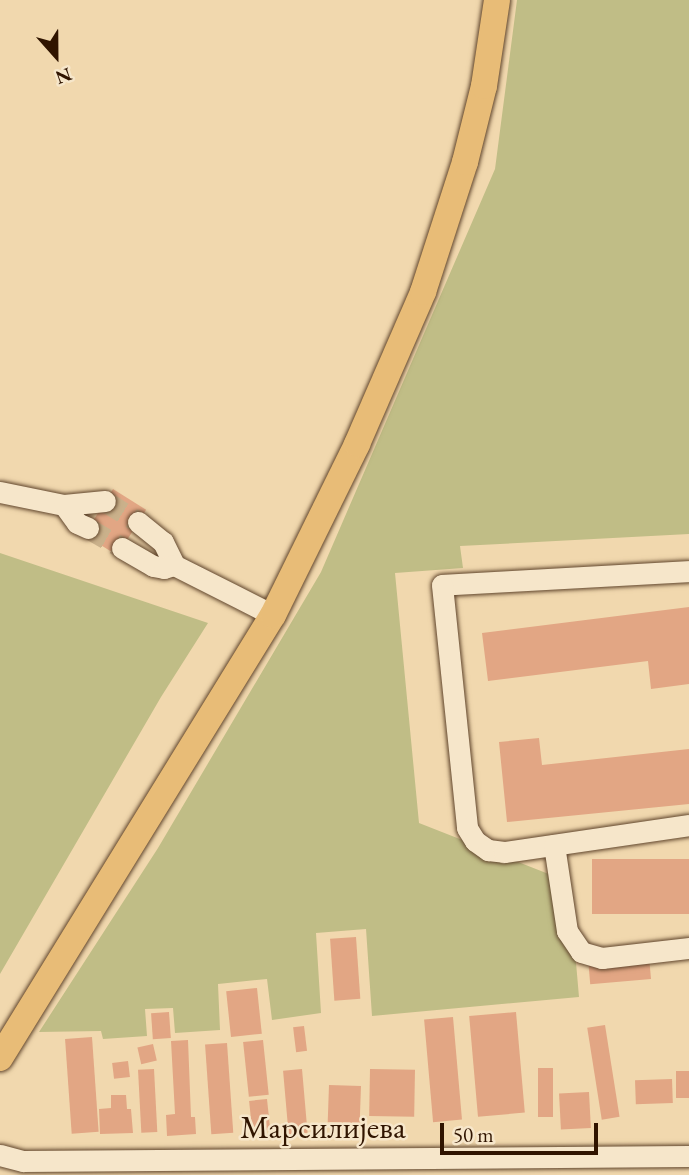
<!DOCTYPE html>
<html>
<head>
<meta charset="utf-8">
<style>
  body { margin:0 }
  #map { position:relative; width:689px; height:1175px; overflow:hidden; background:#f1d8ae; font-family:"EB Garamond",serif }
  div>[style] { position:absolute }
  .green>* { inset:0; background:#c0bd86 }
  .building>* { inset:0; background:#e2a684; transform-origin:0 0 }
  .minor-tunnel>* { height:21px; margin-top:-10.5px; transform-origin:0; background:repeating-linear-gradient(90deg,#cab18b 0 21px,transparent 0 31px) }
  .roads { filter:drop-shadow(0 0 2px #60452c) drop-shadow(0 0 2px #60452c) }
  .minor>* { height:21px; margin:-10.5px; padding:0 10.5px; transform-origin:10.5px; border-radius:10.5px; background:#f6e6ca }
  .major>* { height:26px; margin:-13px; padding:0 13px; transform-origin:13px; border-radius:13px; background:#e8bc77 }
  span { translate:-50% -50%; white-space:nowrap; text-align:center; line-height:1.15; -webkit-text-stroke:5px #f6e6ca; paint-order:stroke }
  .street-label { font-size:32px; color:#301400 }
  .north { position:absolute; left:21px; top:21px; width:70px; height:70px; -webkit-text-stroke:5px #f6e6ca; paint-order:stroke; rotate:159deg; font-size:19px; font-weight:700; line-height:28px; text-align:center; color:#301400 }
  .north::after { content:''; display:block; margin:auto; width:24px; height:32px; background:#301400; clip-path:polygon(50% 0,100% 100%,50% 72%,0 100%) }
  .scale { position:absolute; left:440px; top:1123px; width:158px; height:32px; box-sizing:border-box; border:4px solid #301400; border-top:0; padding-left:9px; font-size:21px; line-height:24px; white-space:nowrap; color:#301400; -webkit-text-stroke:5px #f6e6ca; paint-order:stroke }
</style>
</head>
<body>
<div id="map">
  <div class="green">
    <i style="clip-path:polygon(517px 0,689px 0,689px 534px,460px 546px,463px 568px,395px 573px,419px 823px,569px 882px,579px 997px,372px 1016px,366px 929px,316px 933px,321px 1013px,272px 1020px,267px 979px,218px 984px,220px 1030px,175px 1033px,173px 1008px,145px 1009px,147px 1036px,103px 1039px,101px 1031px,39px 1032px,158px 848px,321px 572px,495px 169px)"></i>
    <i style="clip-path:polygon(0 553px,208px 623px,161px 697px,0 974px)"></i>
  </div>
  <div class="building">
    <i style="left:113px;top:489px;width:39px;height:54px;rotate:32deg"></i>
    <i style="clip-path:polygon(689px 607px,689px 684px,651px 689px,648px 661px,488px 681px,482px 633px)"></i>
    <i style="clip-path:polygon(539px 738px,542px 765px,689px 749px,689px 804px,507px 822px,499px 742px)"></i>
    <i style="left:689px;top:859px;width:55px;height:97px;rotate:90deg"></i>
    <i style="left:356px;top:937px;width:62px;height:26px;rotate:86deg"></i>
    <i style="left:649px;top:956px;width:23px;height:61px;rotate:85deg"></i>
    <i style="left:257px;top:988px;width:46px;height:31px;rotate:84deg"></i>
    <i style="left:169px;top:1012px;width:26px;height:18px;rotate:86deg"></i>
    <i style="left:516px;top:1012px;width:101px;height:47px;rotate:85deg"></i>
    <i style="left:453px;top:1017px;width:103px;height:29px;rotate:85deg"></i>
    <i style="left:605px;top:1025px;width:93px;height:18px;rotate:81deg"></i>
    <i style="left:304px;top:1026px;width:25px;height:11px;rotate:83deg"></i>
    <i style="left:92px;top:1037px;width:95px;height:27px;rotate:86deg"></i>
    <i style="clip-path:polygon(188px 1040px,191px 1117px,195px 1117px,196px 1134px,167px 1136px,166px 1115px,175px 1114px,171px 1041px)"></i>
    <i style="left:263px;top:1040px;width:55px;height:20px;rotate:84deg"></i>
    <i style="left:227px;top:1043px;width:90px;height:22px;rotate:86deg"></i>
    <i style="left:153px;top:1044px;width:17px;height:16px;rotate:77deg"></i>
    <i style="left:128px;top:1061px;width:16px;height:16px;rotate:83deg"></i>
    <i style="left:538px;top:1068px;width:15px;height:49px"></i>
    <i style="left:154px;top:1069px;width:63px;height:16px;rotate:87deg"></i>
    <i style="left:302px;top:1069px;width:64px;height:19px;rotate:85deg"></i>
    <i style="left:370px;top:1069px;width:45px;height:47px;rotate:1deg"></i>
    <i style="left:689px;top:1071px;width:27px;height:13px;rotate:90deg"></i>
    <i style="left:672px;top:1079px;width:24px;height:37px;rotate:88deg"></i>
    <i style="left:329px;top:1085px;width:32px;height:37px;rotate:2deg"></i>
    <i style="left:589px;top:1092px;width:36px;height:30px;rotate:87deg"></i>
    <i style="clip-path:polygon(111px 1095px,126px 1095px,127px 1109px,131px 1109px,133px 1133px,100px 1134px,99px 1109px,111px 1108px)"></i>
    <i style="left:267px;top:1099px;width:31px;height:18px;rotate:84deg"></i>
  </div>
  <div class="minor-tunnel">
    <i style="left:105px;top:501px;width:39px;rotate:32deg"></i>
    <i style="left:88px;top:528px;width:39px;rotate:30deg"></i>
  </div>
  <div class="roads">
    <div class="minor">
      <i style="left:0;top:492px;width:65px;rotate:11.5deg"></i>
      <i style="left:64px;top:505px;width:41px;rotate:-5.6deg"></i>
      <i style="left:64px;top:505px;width:22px;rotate:54deg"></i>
      <i style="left:77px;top:523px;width:12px;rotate:24deg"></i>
      <i style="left:138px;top:522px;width:32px;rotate:39deg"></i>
      <i style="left:163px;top:542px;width:25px;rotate:64deg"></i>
      <i style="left:174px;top:565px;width:111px;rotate:26.8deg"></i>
      <i style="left:122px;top:548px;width:36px;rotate:30deg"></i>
      <i style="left:153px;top:566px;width:11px;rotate:10deg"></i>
      <i style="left:164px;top:568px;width:10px;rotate:-17deg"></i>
      <i style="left:689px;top:571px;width:247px;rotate:176.8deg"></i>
      <i style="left:442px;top:585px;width:244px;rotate:84.1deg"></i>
      <i style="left:467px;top:828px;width:15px;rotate:58deg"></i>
      <i style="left:475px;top:841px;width:16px;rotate:35deg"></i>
      <i style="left:488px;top:850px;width:16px;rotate:7deg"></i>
      <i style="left:504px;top:852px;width:187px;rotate:-8.3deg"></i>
      <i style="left:554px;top:845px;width:87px;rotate:81.4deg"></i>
      <i style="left:567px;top:931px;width:25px;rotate:56deg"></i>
      <i style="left:581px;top:952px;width:22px;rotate:16deg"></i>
      <i style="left:602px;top:958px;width:88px;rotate:-6.6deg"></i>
      <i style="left:0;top:1155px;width:24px;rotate:15deg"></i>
      <i style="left:23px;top:1161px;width:666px;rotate:-0.43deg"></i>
    </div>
    <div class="major">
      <i style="left:0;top:1058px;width:520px;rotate:-58.36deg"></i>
      <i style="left:273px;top:615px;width:191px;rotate:-63.8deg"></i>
      <i style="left:357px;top:444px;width:166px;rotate:-66.5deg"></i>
      <i style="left:423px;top:292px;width:137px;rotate:-72.1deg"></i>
      <i style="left:465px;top:162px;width:78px;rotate:-76deg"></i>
      <i style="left:484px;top:86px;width:87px;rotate:-81.4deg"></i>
    </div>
  </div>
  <div class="street-label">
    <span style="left:323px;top:1127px">Марсилијева</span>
  </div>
  <div class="north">N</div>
  <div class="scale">50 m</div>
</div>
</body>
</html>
